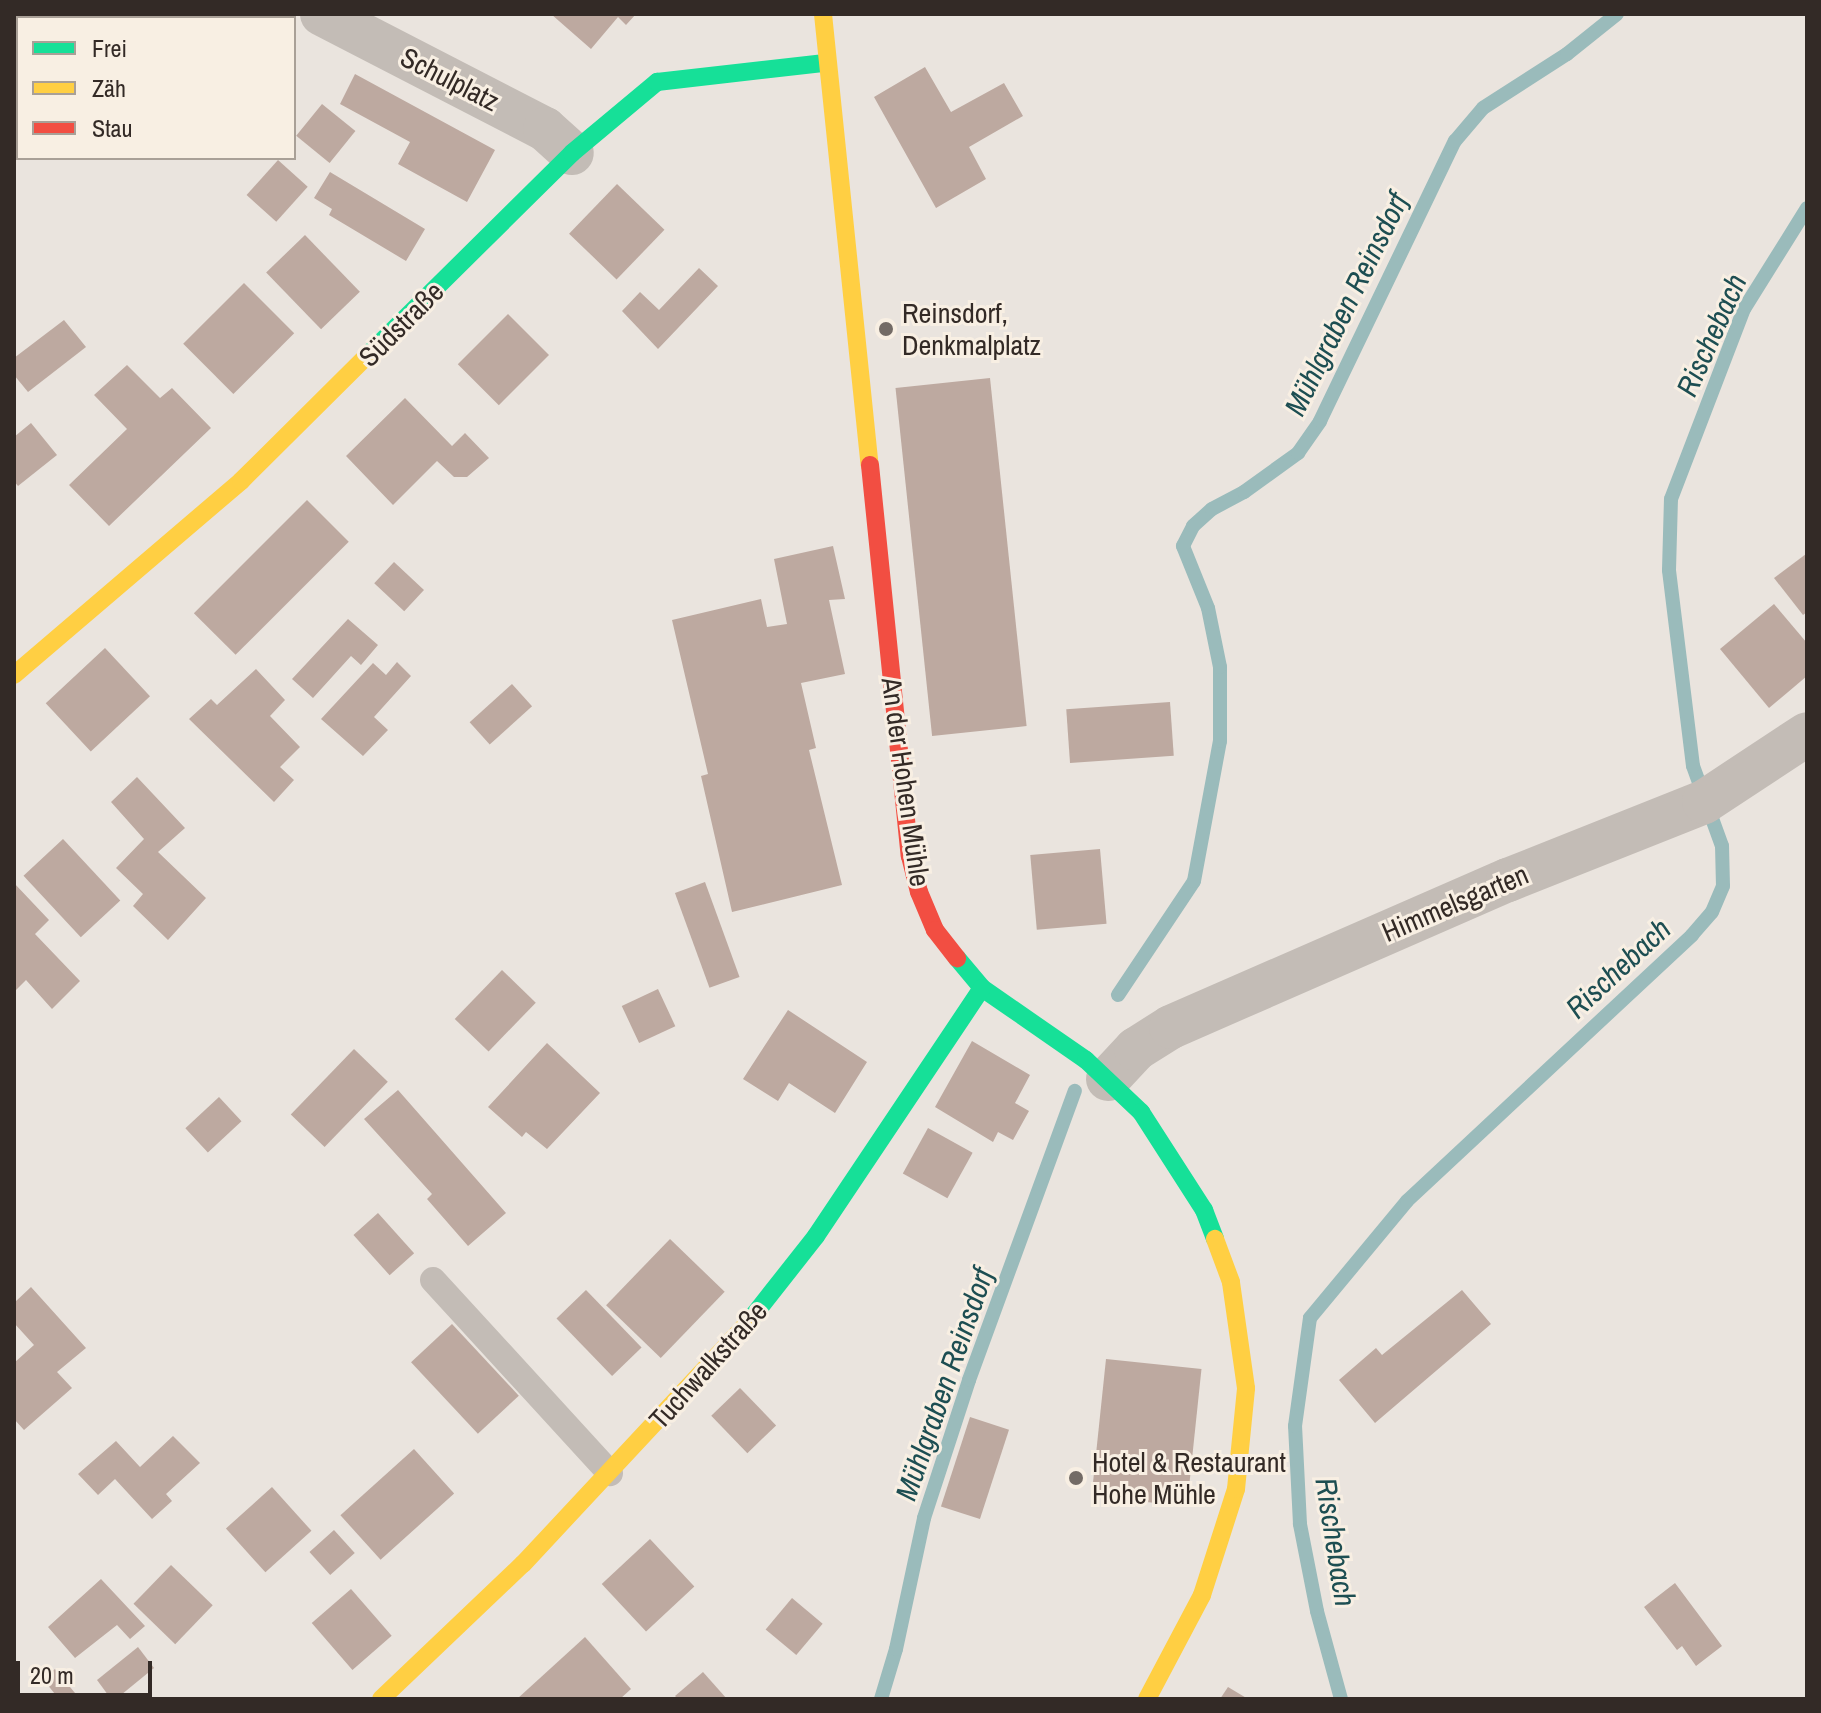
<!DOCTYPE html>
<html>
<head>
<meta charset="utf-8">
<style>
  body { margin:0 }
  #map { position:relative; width:1821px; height:1713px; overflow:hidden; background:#eae4de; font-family:"Archivo Narrow",sans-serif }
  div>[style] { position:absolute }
  .stream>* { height:14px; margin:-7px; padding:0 7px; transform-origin:7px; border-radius:7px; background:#9abbbb }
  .building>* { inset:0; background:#bda9a0; transform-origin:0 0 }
  .lane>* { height:26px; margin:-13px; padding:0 13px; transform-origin:13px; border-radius:13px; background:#c3bcb6 }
  .street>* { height:44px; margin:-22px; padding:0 22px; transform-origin:22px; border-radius:22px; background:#c3bcb6 }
  .fast>* { height:18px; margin:-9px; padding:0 9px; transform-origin:9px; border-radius:9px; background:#16e098 }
  .slow>* { height:18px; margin:-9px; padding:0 9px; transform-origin:9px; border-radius:9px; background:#ffcf43 }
  .jam>* { height:18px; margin:-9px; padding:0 9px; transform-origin:9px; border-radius:9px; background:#f24e42 }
  .dots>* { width:22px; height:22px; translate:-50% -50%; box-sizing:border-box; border:4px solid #f8efe3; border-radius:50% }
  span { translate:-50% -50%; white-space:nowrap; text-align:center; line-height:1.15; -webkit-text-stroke:6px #f8efe3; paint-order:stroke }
  .street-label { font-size:28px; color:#332a26 }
  .poi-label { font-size:28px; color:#332a26 }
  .left { translate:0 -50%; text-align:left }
  .water-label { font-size:30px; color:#1d4e52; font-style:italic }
  .frame { position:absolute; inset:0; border:16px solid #332a26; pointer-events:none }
  .legend { position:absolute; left:16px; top:16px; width:280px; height:144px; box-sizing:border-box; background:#f8efe3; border:2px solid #a9a097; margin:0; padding:10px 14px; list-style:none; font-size:24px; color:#332a26 }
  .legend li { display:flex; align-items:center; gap:16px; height:40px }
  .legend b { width:40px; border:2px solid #a9a097 }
  .scale { position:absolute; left:16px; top:1661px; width:136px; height:36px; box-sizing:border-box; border:4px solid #332a26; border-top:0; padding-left:10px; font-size:24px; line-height:28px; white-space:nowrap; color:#332a26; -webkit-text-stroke:6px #f8efe3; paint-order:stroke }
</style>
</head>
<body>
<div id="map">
  <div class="stream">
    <i style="left:1118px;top:995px;width:137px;rotate:-56.3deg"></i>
    <i style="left:1194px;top:881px;width:142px;rotate:-79.5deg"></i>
    <i style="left:1220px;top:741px;width:74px;rotate:-90deg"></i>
    <i style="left:1220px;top:667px;width:60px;rotate:-101.5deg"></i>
    <i style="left:1208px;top:608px;width:67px;rotate:-112deg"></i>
    <i style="left:1183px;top:546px;width:22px;rotate:-63deg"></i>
    <i style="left:1193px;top:526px;width:25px;rotate:-42deg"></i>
    <i style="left:1212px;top:509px;width:36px;rotate:-28deg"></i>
    <i style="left:1244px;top:492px;width:67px;rotate:-35.8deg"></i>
    <i style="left:1298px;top:453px;width:39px;rotate:-55deg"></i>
    <i style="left:1320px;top:421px;width:311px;rotate:-64.3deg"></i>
    <i style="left:1455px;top:141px;width:43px;rotate:-49.7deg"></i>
    <i style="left:1483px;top:108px;width:100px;rotate:-32.7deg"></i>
    <i style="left:1567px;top:54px;width:64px;rotate:-38.7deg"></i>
    <i style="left:881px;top:1699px;width:52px;rotate:-73.3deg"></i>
    <i style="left:896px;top:1649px;width:134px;rotate:-77.9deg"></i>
    <i style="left:924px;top:1518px;width:145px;rotate:-71.9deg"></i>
    <i style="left:969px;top:1380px;width:308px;rotate:-69.9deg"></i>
    <i style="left:1341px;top:1699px;width:91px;rotate:-105.3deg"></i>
    <i style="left:1317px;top:1611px;width:89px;rotate:-101.1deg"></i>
    <i style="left:1300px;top:1524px;width:98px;rotate:-92.9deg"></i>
    <i style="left:1295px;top:1426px;width:109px;rotate:-82.1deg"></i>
    <i style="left:1310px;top:1318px;width:152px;rotate:-50.3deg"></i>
    <i style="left:1407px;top:1201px;width:390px;rotate:-43deg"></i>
    <i style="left:1692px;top:935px;width:30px;rotate:-49deg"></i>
    <i style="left:1712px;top:912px;width:28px;rotate:-67deg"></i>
    <i style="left:1723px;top:886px;width:40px;rotate:-91.4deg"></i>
    <i style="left:1722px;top:846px;width:85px;rotate:-109.9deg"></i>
    <i style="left:1693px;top:766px;width:197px;rotate:-97deg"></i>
    <i style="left:1669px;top:570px;width:71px;rotate:-88.4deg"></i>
    <i style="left:1671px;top:499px;width:204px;rotate:-69deg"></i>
    <i style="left:1744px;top:309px;width:119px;rotate:-58deg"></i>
  </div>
  <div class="building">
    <i style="left:14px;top:14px;width:52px;height:6px"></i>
    <i style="left:144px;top:14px;width:79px;height:4px"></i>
    <i style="clip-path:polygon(551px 14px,636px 14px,626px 25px,618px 17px,591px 49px)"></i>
    <i style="clip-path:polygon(18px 62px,18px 117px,14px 114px,14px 68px)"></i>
    <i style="clip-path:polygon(925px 67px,951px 112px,1004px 83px,1023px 116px,969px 147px,986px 179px,936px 208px,874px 97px)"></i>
    <i style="clip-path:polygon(355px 74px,495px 150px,467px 202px,398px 164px,410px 142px,340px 104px)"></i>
    <i style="left:322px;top:104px;width:43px;height:41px;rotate:39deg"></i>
    <i style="left:278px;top:160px;width:40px;height:47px;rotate:42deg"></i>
    <i style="clip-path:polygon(330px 172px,425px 229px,406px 261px,329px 215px,332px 209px,314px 198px)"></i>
    <i style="left:617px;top:184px;width:66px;height:69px;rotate:44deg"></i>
    <i style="left:305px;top:235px;width:79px;height:54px;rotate:46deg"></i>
    <i style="clip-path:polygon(699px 268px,718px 286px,658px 349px,622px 311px,640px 292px,659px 310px)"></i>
    <i style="left:244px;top:283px;width:71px;height:86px;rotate:45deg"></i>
    <i style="left:508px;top:314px;width:58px;height:71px;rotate:45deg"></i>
    <i style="clip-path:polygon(64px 320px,86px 347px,28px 392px,14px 375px,14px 358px)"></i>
    <i style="clip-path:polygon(127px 365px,160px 398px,172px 388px,211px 428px,109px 526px,69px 485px,127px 429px,94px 395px)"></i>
    <i style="left:990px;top:378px;width:350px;height:95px;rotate:84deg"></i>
    <i style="clip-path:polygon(405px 398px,452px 446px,465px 433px,489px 458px,467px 477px,454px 477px,437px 461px,393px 505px,346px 456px)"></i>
    <i style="clip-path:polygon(31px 423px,57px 455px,18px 486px,14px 481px,14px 437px)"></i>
    <i style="left:307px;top:500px;width:59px;height:160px;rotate:45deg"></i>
    <i style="clip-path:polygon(833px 546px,845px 599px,829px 600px,845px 674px,801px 683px,816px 748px,809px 750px,842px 885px,732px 912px,701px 776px,708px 774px,672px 620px,761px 599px,767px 627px,787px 624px,774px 559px)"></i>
    <i style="clip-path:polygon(1806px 554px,1807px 612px,1803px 615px,1774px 578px)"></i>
    <i style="left:394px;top:562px;width:41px;height:29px;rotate:43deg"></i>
    <i style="clip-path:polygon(1774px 604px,1807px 643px,1807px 676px,1769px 708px,1720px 649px)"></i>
    <i style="clip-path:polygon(348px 619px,378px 645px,361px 665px,351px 656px,313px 698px,292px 679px)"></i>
    <i style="left:105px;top:648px;width:66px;height:81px;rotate:47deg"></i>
    <i style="clip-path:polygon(397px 662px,411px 676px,374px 717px,388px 730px,363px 756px,321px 719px,373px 663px,386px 675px)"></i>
    <i style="clip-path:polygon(256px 669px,285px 700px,270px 716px,300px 747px,280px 767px,294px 780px,274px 802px,189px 719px,211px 699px,217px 705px)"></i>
    <i style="left:512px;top:684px;width:30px;height:57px;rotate:48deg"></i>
    <i style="left:1170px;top:702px;width:54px;height:104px;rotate:86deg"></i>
    <i style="clip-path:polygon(137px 777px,185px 828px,158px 852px,206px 898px,168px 940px,133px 906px,143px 894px,116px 868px,144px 839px,111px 802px)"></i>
    <i style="left:63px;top:839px;width:84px;height:54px;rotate:47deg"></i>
    <i style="left:1100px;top:849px;width:75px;height:70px;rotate:85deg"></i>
    <i style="left:705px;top:882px;width:101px;height:32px;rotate:70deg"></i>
    <i style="clip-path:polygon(14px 883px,49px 920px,35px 934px,80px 981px,52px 1009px,26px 980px,14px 992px)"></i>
    <i style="left:502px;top:970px;width:47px;height:68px;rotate:44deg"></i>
    <i style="left:658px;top:989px;width:41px;height:40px;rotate:65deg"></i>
    <i style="clip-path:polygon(788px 1010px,867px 1062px,835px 1113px,789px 1083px,778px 1101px,743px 1079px)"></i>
    <i style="clip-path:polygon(972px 1041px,1030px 1075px,1015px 1103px,1029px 1111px,1013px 1140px,998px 1132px,993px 1142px,935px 1107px)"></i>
    <i style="clip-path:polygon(547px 1043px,600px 1093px,547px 1149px,526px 1132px,522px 1137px,488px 1107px)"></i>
    <i style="left:354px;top:1049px;width:47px;height:91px;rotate:44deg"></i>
    <i style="clip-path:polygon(398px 1090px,506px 1213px,468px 1246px,427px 1199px,432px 1194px,364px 1119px)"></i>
    <i style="left:219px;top:1097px;width:33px;height:46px;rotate:47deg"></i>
    <i style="left:928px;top:1128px;width:51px;height:52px;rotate:29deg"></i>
    <i style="left:378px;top:1213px;width:54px;height:33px;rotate:48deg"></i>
    <i style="left:670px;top:1239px;width:76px;height:92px;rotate:44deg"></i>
    <i style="clip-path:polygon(31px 1287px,86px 1348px,57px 1372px,72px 1388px,24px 1430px,14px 1419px,14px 1363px,34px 1345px,14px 1323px,14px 1303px)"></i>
    <i style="left:586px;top:1290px;width:80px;height:41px;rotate:46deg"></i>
    <i style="clip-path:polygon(1462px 1290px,1491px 1324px,1375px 1423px,1339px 1380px,1376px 1348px,1382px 1355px)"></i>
    <i style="left:452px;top:1324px;width:98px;height:56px;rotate:47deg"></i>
    <i style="left:1106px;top:1359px;width:96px;height:138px;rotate:6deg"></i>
    <i style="left:740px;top:1388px;width:52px;height:40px;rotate:46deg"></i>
    <i style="left:970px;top:1417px;width:41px;height:94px;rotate:18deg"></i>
    <i style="clip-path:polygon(173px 1436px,200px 1463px,166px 1494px,172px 1501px,152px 1519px,115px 1479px,98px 1495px,78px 1474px,116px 1441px,140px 1467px)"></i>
    <i style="left:414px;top:1449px;width:60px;height:99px;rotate:48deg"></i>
    <i style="left:272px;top:1487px;width:59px;height:62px;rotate:48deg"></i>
    <i style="left:334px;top:1530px;width:31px;height:33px;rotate:48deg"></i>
    <i style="left:650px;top:1539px;width:65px;height:66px;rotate:47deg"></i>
    <i style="left:171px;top:1565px;width:58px;height:54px;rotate:44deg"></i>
    <i style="clip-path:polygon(101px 1579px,145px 1626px,130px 1639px,117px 1625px,75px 1658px,48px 1627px)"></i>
    <i style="clip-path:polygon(1675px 1583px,1722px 1646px,1696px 1666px,1682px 1646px,1677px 1650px,1644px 1607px)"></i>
    <i style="left:351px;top:1589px;width:62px;height:52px;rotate:49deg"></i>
    <i style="left:792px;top:1598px;width:40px;height:41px;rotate:40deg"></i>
    <i style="clip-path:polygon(585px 1637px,631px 1689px,620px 1699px,517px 1699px)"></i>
    <i style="clip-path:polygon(138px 1647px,154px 1668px,116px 1699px,111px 1699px,97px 1680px)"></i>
    <i style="clip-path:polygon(55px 1669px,80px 1699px,59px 1699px,42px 1678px)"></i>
    <i style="clip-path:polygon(703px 1672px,727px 1699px,678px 1699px,675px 1696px)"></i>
    <i style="clip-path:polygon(1228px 1687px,1248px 1699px,1220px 1699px)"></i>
  </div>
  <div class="lane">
    <i style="left:433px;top:1280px;width:262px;rotate:47.5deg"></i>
  </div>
  <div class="street">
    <i style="left:322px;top:14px;width:251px;rotate:27.3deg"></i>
    <i style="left:545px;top:129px;width:36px;rotate:42deg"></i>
    <i style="left:1108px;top:1079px;width:41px;rotate:-47deg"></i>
    <i style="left:1136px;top:1049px;width:41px;rotate:-32.2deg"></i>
    <i style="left:1171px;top:1027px;width:368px;rotate:-23.6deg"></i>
    <i style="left:1508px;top:880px;width:211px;rotate:-21.7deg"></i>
    <i style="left:1704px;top:802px;width:123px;rotate:-33.4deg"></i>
  </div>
  <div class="fast">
    <i style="left:369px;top:354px;width:286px;rotate:-44.7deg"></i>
    <i style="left:572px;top:153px;width:111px;rotate:-39.9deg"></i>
    <i style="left:657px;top:82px;width:169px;rotate:-6.5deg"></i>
    <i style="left:957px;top:958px;width:39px;rotate:50deg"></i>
    <i style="left:982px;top:988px;width:126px;rotate:34.7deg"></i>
    <i style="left:1086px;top:1060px;width:76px;rotate:43.4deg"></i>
    <i style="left:1141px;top:1112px;width:117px;rotate:57.3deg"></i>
    <i style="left:1204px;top:1210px;width:31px;rotate:69deg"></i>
    <i style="left:746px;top:1325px;width:113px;rotate:-51.8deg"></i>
    <i style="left:816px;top:1236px;width:298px;rotate:-56.2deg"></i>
  </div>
  <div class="slow">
    <i style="left:823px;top:14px;width:453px;rotate:84.1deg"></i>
    <i style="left:14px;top:675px;width:299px;rotate:-40.5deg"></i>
    <i style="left:241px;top:481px;width:180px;rotate:-44.8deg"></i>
    <i style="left:381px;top:1699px;width:196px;rotate:-43.6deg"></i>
    <i style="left:523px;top:1564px;width:327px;rotate:-47deg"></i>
    <i style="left:1147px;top:1699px;width:118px;rotate:-62.1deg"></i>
    <i style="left:1202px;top:1595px;width:111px;rotate:-72.2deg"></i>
    <i style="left:1236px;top:1489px;width:101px;rotate:-84.3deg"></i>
    <i style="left:1246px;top:1388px;width:107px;rotate:-98.1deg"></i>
    <i style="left:1231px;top:1282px;width:46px;rotate:-110.4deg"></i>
  </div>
  <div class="jam">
    <i style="left:870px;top:465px;width:393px;rotate:84.2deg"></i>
    <i style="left:910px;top:856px;width:37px;rotate:76deg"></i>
    <i style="left:919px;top:892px;width:41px;rotate:67.2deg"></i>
    <i style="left:935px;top:930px;width:36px;rotate:52deg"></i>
  </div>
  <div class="dots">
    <i style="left:886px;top:329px;background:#736b66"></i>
    <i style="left:1076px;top:1478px;background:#736b66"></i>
  </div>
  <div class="street-label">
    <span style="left:450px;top:79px;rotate:27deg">Schulplatz</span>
    <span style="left:401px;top:324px;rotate:-45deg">Südstraße</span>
    <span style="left:906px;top:782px;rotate:82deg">An der Hohen Mühle</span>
    <span style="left:1455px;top:903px;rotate:-23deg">Himmelsgarten</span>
    <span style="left:708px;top:1365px;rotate:-48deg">Tuchwalkstraße</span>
  </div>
  <div class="poi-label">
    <span class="left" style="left:902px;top:329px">Reinsdorf,<br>Denkmalplatz</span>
    <span class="left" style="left:1092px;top:1478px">Hotel &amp; Restaurant<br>Hohe Mühle</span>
  </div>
  <div class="water-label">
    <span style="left:1346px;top:304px;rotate:-64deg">Mühlgraben Reinsdorf</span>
    <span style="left:1711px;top:335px;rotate:-66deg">Rischebach</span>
    <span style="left:1618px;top:968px;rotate:-43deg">Rischebach</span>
    <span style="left:944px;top:1384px;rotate:-71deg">Mühlgraben Reinsdorf</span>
    <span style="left:1336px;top:1542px;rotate:81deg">Rischebach</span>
  </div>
  <div class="frame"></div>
  <ul class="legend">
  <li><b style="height:10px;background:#16e098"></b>Frei</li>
  <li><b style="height:10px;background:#ffcf43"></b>Zäh</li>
  <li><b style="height:10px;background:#f24e42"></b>Stau</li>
  </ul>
  <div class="scale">20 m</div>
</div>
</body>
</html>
